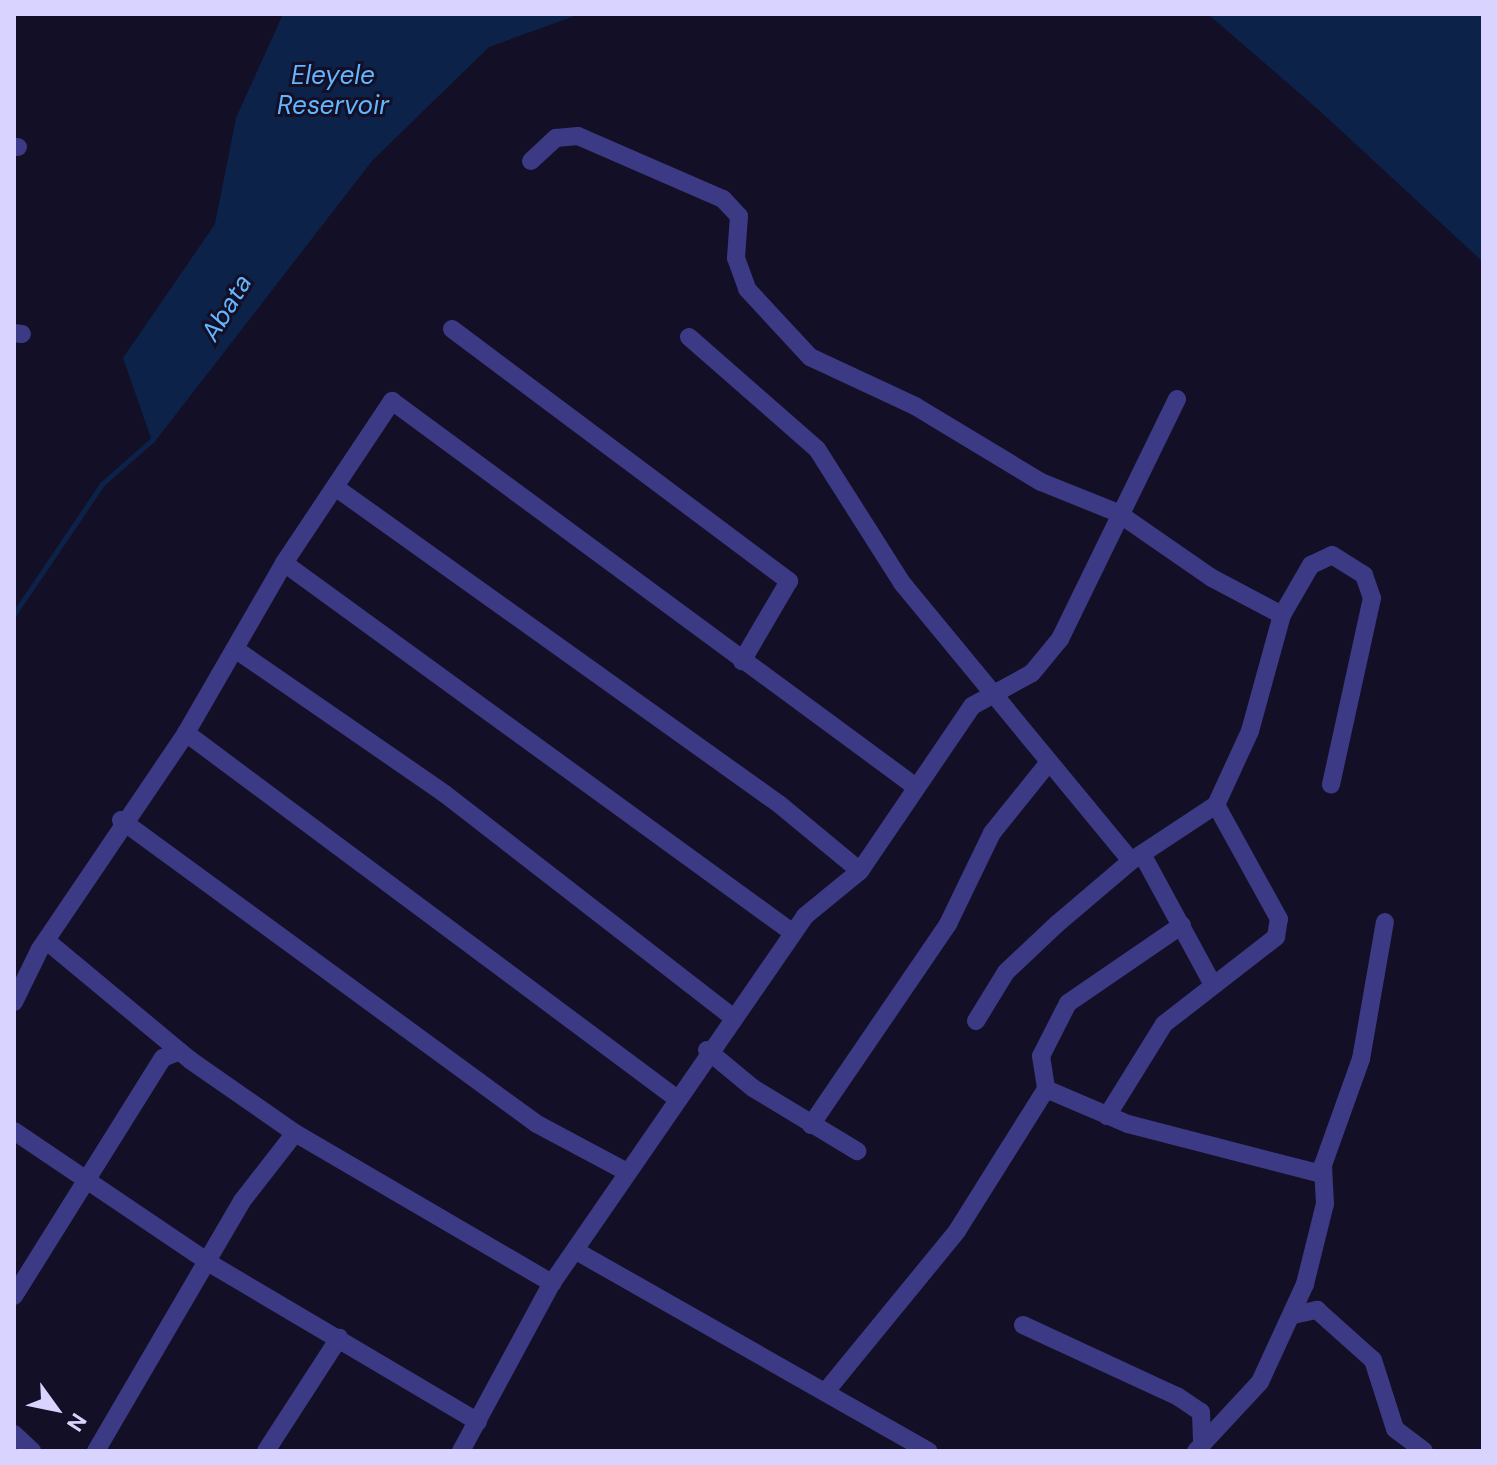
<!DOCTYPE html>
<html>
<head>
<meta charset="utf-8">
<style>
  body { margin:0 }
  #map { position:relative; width:1497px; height:1465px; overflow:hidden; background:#130f26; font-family:"DM Sans",sans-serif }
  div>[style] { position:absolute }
  .water>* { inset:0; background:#0c2248 }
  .stream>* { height:5px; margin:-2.5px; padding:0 2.5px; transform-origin:2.5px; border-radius:2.5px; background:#0c2248 }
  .street>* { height:18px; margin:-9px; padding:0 9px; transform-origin:9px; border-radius:9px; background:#3d3a85 }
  span { translate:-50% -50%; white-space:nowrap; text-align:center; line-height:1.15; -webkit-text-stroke:6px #130f26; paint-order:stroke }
  .water-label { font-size:26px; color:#62b6ff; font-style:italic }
  .frame { position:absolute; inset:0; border:16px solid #d9d4ff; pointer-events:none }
  .north { position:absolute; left:16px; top:1369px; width:80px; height:80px; -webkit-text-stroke:6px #130f26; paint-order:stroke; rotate:123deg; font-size:22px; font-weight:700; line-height:32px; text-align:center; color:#d9d4ff }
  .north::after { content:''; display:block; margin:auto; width:28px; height:36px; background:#d9d4ff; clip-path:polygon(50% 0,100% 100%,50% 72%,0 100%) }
</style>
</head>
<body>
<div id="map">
  <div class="water">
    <i style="clip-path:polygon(283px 14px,580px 14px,489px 47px,372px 161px,153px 444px,123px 358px,215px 224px,236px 118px)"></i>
    <i style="clip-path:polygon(1208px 14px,1483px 14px,1483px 262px,1322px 113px)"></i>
  </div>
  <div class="stream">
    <i style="left:14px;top:614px;width:157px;rotate:-55.9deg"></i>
    <i style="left:102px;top:484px;width:69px;rotate:-41.5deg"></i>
  </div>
  <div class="street">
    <i style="left:14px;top:147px;width:4px"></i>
    <i style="left:531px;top:161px;width:34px;rotate:-43deg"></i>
    <i style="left:556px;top:138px;width:22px;rotate:-5deg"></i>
    <i style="left:578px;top:136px;width:158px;rotate:23.5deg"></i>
    <i style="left:723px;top:199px;width:23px;rotate:47deg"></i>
    <i style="left:739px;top:216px;width:42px;rotate:94.1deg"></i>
    <i style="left:736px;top:258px;width:33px;rotate:70deg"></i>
    <i style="left:747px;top:289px;width:93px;rotate:47.2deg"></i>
    <i style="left:810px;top:357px;width:116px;rotate:25deg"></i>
    <i style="left:915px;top:406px;width:147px;rotate:31.1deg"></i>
    <i style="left:1041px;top:482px;width:83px;rotate:21.9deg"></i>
    <i style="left:1118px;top:513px;width:114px;rotate:34.7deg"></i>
    <i style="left:1212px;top:578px;width:79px;rotate:27.9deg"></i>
    <i style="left:452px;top:329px;width:421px;rotate:36.8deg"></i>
    <i style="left:789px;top:581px;width:93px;rotate:120.4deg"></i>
    <i style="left:14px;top:333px;width:8px;rotate:7deg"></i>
    <i style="left:689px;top:337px;width:170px;rotate:41.2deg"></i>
    <i style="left:817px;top:449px;width:159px;rotate:57.6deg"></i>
    <i style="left:902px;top:583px;width:360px;rotate:50.5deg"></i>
    <i style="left:335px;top:487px;width:546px;rotate:35.53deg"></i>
    <i style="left:779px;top:804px;width:105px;rotate:39.6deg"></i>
    <i style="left:284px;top:563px;width:629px;rotate:36.01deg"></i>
    <i style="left:235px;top:649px;width:255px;rotate:34.6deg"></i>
    <i style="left:445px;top:794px;width:366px;rotate:37.8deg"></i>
    <i style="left:186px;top:733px;width:611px;rotate:36.68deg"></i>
    <i style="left:121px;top:820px;width:515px;rotate:36.16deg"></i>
    <i style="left:537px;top:1124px;width:102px;rotate:28.1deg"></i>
    <i style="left:1142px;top:854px;width:149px;rotate:61.5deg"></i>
    <i style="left:1182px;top:925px;width:138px;rotate:145.6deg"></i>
    <i style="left:1068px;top:1003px;width:59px;rotate:117deg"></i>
    <i style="left:1041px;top:1056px;width:33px;rotate:81deg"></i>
    <i style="left:1046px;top:1089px;width:89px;rotate:23.1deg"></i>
    <i style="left:1128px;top:1124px;width:199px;rotate:14.5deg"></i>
    <i style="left:48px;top:942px;width:185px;rotate:39.7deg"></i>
    <i style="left:190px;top:1060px;width:128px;rotate:34.8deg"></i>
    <i style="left:295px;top:1133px;width:298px;rotate:30.3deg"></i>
    <i style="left:14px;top:1002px;width:59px;rotate:-63.9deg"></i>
    <i style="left:40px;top:949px;width:261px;rotate:-55.9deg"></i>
    <i style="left:186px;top:733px;width:196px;rotate:-60deg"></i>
    <i style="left:284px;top:563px;width:195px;rotate:-56.3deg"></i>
    <i style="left:392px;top:401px;width:651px;rotate:36.38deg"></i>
    <i style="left:976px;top:1021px;width:57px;rotate:-58.5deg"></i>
    <i style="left:1006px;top:972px;width:70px;rotate:-43.3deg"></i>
    <i style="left:1057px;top:924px;width:97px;rotate:-40.4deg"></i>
    <i style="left:1131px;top:861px;width:102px;rotate:-33.4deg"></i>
    <i style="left:707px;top:1050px;width:60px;rotate:39.6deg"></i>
    <i style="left:753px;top:1088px;width:122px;rotate:31.2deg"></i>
    <i style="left:1107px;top:1116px;width:108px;rotate:-58.2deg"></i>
    <i style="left:1164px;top:1024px;width:142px;rotate:-37.8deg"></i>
    <i style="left:1276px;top:937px;width:18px;rotate:-81deg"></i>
    <i style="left:1279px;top:919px;width:130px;rotate:-118.9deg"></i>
    <i style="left:1216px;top:805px;width:81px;rotate:-65.3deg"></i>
    <i style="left:1250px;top:731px;width:120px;rotate:-74.6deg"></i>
    <i style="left:1282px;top:615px;width:58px;rotate:-59.9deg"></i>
    <i style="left:1311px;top:565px;width:23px;rotate:-25deg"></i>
    <i style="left:1332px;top:555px;width:38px;rotate:32deg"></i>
    <i style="left:1364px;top:575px;width:24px;rotate:71deg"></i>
    <i style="left:1372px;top:598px;width:191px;rotate:102.4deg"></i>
    <i style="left:811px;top:1125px;width:243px;rotate:-55.7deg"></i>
    <i style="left:948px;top:924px;width:101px;rotate:-64.2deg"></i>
    <i style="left:992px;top:833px;width:91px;rotate:-51.2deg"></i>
    <i style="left:14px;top:1131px;width:238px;rotate:34deg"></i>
    <i style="left:211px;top:1264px;width:310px;rotate:30.6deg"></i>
    <i style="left:578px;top:1252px;width:403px;rotate:29.6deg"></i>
    <i style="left:14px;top:1296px;width:281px;rotate:-58deg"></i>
    <i style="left:163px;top:1058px;width:18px;rotate:-22deg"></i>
    <i style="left:1293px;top:1315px;width:25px;rotate:-12deg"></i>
    <i style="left:1317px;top:1310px;width:75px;rotate:41.8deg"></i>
    <i style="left:1373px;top:1360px;width:72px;rotate:72.3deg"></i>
    <i style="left:1395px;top:1429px;width:36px;rotate:37deg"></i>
    <i style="left:1023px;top:1325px;width:170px;rotate:24.8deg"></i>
    <i style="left:1177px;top:1396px;width:29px;rotate:34deg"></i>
    <i style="left:1201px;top:1412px;width:32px;rotate:88deg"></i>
    <i style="left:827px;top:1390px;width:205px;rotate:-50.7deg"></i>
    <i style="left:957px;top:1231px;width:168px;rotate:-57.9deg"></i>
    <i style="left:14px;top:1434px;width:25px;rotate:43deg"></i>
    <i style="left:96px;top:1451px;width:290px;rotate:-59.7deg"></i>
    <i style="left:242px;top:1201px;width:86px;rotate:-52.1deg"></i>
    <i style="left:266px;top:1451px;width:135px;rotate:-57.1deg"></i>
    <i style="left:461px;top:1451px;width:191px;rotate:-61.6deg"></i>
    <i style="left:552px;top:1283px;width:446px;rotate:-55.4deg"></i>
    <i style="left:805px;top:916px;width:71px;rotate:-39.3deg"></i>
    <i style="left:860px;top:871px;width:199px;rotate:-55.8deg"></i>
    <i style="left:972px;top:706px;width:68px;rotate:-28.8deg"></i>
    <i style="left:1032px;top:673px;width:44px;rotate:-50.5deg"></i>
    <i style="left:1060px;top:639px;width:267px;rotate:-64deg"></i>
    <i style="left:1196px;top:1451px;width:94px;rotate:-47.2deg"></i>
    <i style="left:1260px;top:1382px;width:108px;rotate:-65.3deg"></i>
    <i style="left:1305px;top:1284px;width:82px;rotate:-76deg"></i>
    <i style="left:1325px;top:1204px;width:39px;rotate:-93deg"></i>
    <i style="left:1323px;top:1165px;width:113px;rotate:-70.3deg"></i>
    <i style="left:1361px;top:1059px;width:139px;rotate:-80.1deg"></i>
  </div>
  <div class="water-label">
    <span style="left:333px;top:91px">Eleyele<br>Reservoir</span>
    <span style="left:227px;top:308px;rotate:-59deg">Abata</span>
  </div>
  <div class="frame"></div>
  <div class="north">N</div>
</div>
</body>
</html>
